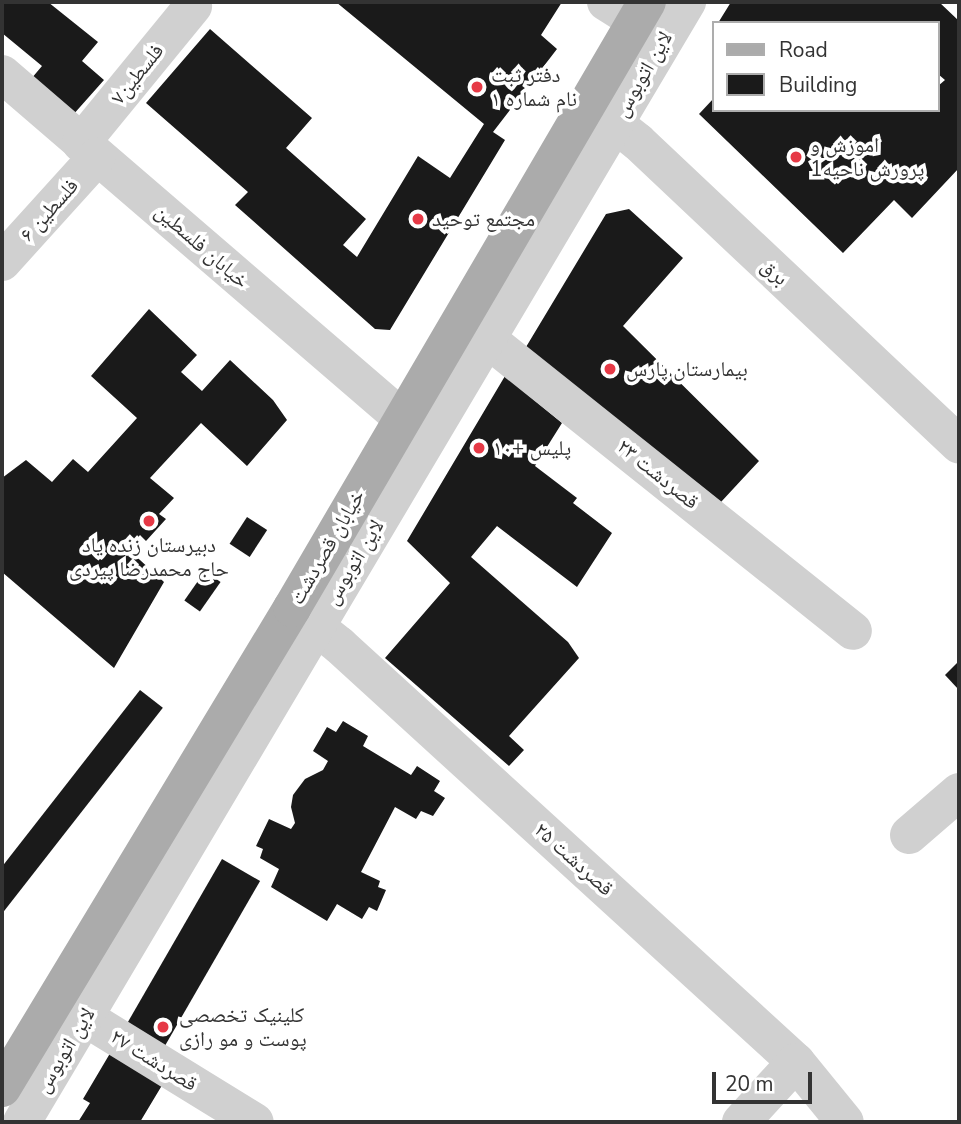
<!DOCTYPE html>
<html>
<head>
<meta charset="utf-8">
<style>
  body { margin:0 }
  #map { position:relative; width:961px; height:1124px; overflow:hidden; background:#fff; font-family:"Nunito Sans","Noto Naskh Arabic",sans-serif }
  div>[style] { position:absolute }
  .building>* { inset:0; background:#1a1a1a; transform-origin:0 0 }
  .minor>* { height:38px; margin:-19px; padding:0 19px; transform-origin:19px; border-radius:19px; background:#d0d0d0 }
  .major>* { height:38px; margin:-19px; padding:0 19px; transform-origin:19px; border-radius:19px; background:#ababab }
  .dots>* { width:19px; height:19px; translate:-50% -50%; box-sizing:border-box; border:4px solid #fff; border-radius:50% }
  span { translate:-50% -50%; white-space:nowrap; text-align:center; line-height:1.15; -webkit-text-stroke:7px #fff; paint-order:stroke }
  .street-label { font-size:21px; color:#333 }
  .poi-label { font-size:21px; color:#333 }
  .left { translate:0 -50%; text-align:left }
  .frame { position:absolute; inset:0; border:4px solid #333; pointer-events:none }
  .legend { position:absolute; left:712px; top:21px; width:228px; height:91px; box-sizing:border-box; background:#fff; border:2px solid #adadad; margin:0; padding:9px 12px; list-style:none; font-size:21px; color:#333 }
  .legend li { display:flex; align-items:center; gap:14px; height:35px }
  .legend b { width:35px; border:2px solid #adadad }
  .scale { position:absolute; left:712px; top:1072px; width:100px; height:32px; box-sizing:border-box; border:4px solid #333; border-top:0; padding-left:9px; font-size:21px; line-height:24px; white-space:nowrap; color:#333; -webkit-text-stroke:5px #fff; paint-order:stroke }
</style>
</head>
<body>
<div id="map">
  <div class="building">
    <i style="clip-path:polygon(4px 2px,48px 2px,98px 42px,82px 61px,104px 80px,72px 116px,31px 79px,42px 66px,2px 33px)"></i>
    <i style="clip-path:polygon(336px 2px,562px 2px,541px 35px,557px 49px,493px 132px,505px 140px,390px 330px,375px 329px,235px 205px,248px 192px,146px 103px,210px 29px,312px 118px,286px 148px,366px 219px,343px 245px,357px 257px,418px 156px,450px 178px,484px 124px)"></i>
    <i style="clip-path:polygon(731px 2px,939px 2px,959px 21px,959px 168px,912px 218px,894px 200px,843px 253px,699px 114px,714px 98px,714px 110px,938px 110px,938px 86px,945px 80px,938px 74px,938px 23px,718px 23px)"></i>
    <i style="clip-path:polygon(629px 209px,683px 258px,623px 326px,759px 461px,721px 502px,526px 347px,606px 214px)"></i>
    <i style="clip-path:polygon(149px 309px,197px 355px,181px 372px,202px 391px,230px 360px,273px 400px,287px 420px,247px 466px,201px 423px,150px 478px,174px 498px,159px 514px,166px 519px,146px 541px,140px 535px,128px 549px,164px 582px,114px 668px,2px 572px,2px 478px,26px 460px,52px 482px,73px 459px,88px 472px,137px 418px,91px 376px)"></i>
    <i style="clip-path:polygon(505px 376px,562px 423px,535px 466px,577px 498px,573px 503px,612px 533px,577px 587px,497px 526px,471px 557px,568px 642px,579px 658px,509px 736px,524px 750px,509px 766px,385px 658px,450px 583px,407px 541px)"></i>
    <i style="left:247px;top:517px;width:24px;height:32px;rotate:33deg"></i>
    <i style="left:205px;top:571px;width:19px;height:36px;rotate:35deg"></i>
    <i style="clip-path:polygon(959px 661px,959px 690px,945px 675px)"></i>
    <i style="left:140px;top:690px;width:29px;height:267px;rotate:38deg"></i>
    <i style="clip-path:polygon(343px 721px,368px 736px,363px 746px,411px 775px,417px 766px,440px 781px,434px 791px,445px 798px,433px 816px,421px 811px,416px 819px,395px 807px,361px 872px,380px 881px,378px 887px,386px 890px,377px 911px,369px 907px,362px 919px,337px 904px,327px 921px,271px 887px,279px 869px,260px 858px,263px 849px,256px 846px,269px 819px,291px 829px,295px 823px,291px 807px,293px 795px,305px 779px,323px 770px,328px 761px,313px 751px,327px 727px,336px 732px)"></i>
    <i style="left:222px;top:859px;width:44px;height:196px;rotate:30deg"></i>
    <i style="clip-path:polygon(112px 1050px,164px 1082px,140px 1122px,78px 1122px,90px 1103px,83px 1099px)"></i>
  </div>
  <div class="minor">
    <i style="left:606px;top:2px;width:36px;rotate:32deg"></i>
    <i style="left:2px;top:74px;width:528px;rotate:40.7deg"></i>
    <i style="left:596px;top:109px;width:53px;rotate:38.2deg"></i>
    <i style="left:638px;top:142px;width:441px;rotate:43.3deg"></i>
    <i style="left:81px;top:143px;width:177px;rotate:-50.7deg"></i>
    <i style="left:2px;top:262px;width:142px;rotate:-47.9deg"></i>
    <i style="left:466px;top:322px;width:495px;rotate:38.6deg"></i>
    <i style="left:296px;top:611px;width:55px;rotate:38.3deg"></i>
    <i style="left:339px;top:645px;width:619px;rotate:42.38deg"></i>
    <i style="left:796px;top:1062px;width:77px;rotate:50.8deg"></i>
    <i style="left:909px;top:835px;width:66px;rotate:-40.7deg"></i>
    <i style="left:63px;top:1004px;width:225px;rotate:31.6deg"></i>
    <i style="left:22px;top:1122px;width:1303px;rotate:-59.3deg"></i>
    <i style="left:741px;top:1122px;width:81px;rotate:-47.5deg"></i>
  </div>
  <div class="major">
    <i style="left:2px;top:1088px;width:561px;rotate:-58.86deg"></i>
    <i style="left:292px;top:608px;width:702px;rotate:-59.64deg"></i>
  </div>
  <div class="dots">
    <i style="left:477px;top:87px;background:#e63946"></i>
    <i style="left:796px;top:157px;background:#e63946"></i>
    <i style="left:418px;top:219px;background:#e63946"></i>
    <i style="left:610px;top:369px;background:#e63946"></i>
    <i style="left:479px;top:448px;background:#e63946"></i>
    <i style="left:149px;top:521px;background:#e63946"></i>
    <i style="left:163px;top:1027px;background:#e63946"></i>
  </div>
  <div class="street-label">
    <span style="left:137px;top:74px;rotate:-51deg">۷فلسطین</span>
    <span style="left:643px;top:74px;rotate:-60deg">لاین اتوبوس</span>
    <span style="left:49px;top:210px;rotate:-48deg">فلسطین ۶</span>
    <span style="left:202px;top:246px;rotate:41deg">خیابان فلسطین</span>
    <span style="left:775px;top:272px;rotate:43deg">برق</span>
    <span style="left:658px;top:474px;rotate:39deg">قصردشت ۲۳</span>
    <span style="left:327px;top:547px;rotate:-60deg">خیابان قصردشت</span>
    <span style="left:354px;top:562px;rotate:-59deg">لاین اتوبوس</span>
    <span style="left:574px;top:859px;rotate:42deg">قصردشت ۲۵</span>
    <span style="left:65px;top:1050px;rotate:-59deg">لاین اتوبوس</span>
    <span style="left:154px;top:1060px;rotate:32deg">قصردشت ۲۷</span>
  </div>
  <div class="poi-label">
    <span class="left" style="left:491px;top:87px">دفتر ثبت<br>نام شماره ١</span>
    <span class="left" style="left:810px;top:157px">اموزش و<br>پرورش ناحیه1</span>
    <span class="left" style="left:432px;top:219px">مجتمع توحید</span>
    <span class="left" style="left:626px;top:369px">بیمارستان پارس</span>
    <span class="left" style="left:493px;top:448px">پلیس +۱۰</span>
    <span style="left:149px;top:557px">دبیرستان زنده یاد<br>حاج محمدرضا پیردی</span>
    <span class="left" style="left:179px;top:1027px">کلینیک تخصصی<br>پوست و مو رازی</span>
  </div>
  <div class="frame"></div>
  <ul class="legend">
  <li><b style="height:9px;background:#ababab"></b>Road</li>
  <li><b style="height:19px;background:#1a1a1a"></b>Building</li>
  </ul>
  <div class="scale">20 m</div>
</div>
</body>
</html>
